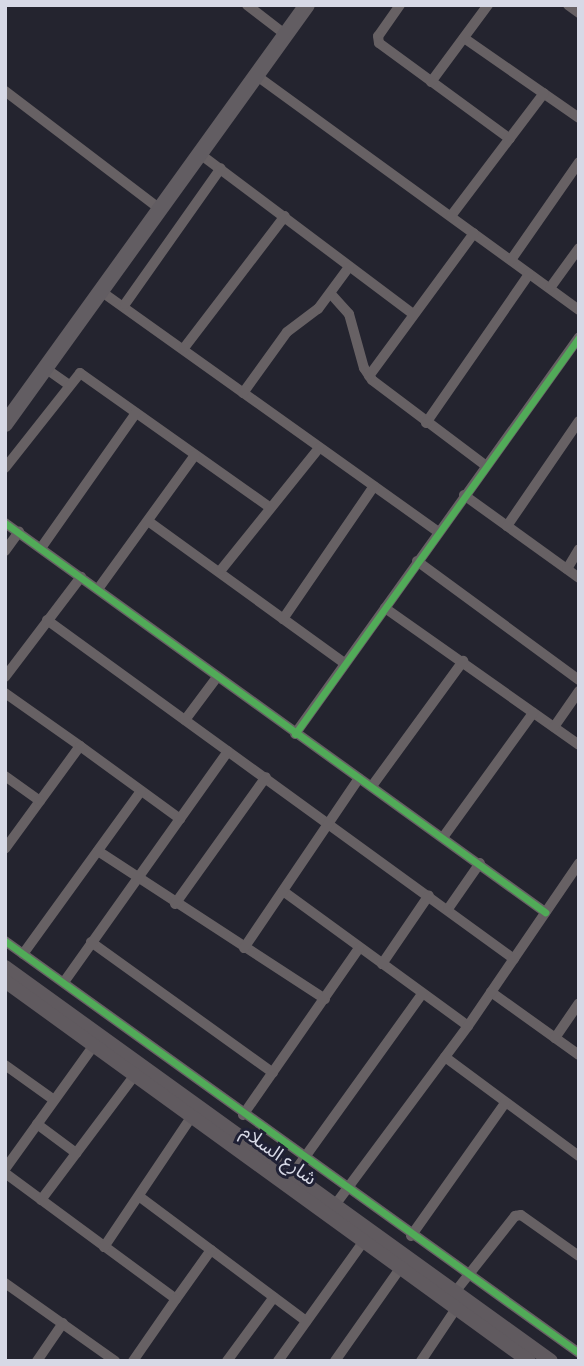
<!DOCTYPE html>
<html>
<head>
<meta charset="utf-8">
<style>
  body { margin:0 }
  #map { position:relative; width:584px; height:1366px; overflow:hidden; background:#24242f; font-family:"IBM Plex Sans","Noto Sans Arabic",sans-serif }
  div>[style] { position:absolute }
  .minor>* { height:10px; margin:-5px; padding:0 5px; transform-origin:5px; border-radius:5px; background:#676164 }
  .secondary>* { height:14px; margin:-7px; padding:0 7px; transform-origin:7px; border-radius:7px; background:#605a5f }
  .trunk>* { height:16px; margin:-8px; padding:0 8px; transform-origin:8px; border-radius:8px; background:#625d62 }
  .cycleway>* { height:7px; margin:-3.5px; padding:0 3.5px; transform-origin:3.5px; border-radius:3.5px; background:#51ab58 }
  span { translate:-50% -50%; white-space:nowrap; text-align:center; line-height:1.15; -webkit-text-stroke:6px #1f2034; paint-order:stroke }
  .street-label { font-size:19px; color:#d7d9e6 }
  .frame { position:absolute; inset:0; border:7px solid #d7d9e6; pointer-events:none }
</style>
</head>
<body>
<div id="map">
  <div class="minor">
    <i style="left:247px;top:5px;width:49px;rotate:37.6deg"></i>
    <i style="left:400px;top:5px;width:38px;rotate:125deg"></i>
    <i style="left:378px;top:36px;width:7px;rotate:82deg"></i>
    <i style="left:379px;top:43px;width:162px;rotate:36.2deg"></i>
    <i style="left:568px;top:5px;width:14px;rotate:36deg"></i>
    <i style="left:464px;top:38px;width:140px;rotate:34.8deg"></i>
    <i style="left:257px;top:76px;width:398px;rotate:36deg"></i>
    <i style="left:431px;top:82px;width:96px;rotate:-53.5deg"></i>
    <i style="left:5px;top:91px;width:196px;rotate:37.3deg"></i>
    <i style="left:200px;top:154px;width:266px;rotate:36.9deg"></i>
    <i style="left:451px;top:216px;width:154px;rotate:-52.9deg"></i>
    <i style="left:511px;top:260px;width:119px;rotate:-55.2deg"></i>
    <i style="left:550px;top:288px;width:49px;rotate:-54.1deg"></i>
    <i style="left:102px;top:292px;width:413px;rotate:35.5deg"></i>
    <i style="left:331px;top:294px;width:27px;rotate:48deg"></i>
    <i style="left:349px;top:314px;width:56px;rotate:74.5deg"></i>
    <i style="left:364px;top:368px;width:14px;rotate:56deg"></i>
    <i style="left:372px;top:380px;width:141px;rotate:37deg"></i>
    <i style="left:125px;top:304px;width:166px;rotate:-54.8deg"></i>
    <i style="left:184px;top:348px;width:166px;rotate:-52.6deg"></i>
    <i style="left:45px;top:368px;width:28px;rotate:35deg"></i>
    <i style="left:369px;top:376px;width:177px;rotate:-53.7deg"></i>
    <i style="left:243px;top:393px;width:75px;rotate:-54.2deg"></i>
    <i style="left:287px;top:332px;width:39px;rotate:-37deg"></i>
    <i style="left:318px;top:309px;width:52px;rotate:-53.6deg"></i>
    <i style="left:426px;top:423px;width:181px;rotate:-55.3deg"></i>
    <i style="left:5px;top:468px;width:121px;rotate:-51.7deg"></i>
    <i style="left:80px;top:373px;width:232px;rotate:35.3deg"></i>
    <i style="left:464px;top:495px;width:142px;rotate:35.8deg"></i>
    <i style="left:148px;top:521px;width:242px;rotate:35.9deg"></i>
    <i style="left:5px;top:523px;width:666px;rotate:35.77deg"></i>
    <i style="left:507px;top:526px;width:127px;rotate:-55.6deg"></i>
    <i style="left:41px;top:548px;width:165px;rotate:-54.9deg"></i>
    <i style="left:5px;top:551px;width:24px;rotate:-54deg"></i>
    <i style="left:417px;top:561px;width:201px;rotate:36.3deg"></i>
    <i style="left:567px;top:569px;width:23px;rotate:-59deg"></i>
    <i style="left:221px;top:570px;width:156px;rotate:-51.2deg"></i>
    <i style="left:98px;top:589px;width:165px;rotate:-54.1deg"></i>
    <i style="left:385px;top:608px;width:237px;rotate:35.2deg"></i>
    <i style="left:283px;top:619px;width:161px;rotate:-55.6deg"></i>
    <i style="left:47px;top:620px;width:577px;rotate:35.98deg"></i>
    <i style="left:5px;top:677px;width:126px;rotate:-52.8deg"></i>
    <i style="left:5px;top:693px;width:92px;rotate:35.2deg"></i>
    <i style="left:80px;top:746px;width:127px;rotate:126.1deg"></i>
    <i style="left:185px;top:720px;width:54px;rotate:-53.3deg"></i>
    <i style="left:554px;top:727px;width:44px;rotate:-55.2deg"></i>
    <i style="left:295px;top:734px;width:488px;rotate:-54.4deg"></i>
    <i style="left:80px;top:746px;width:124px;rotate:36.1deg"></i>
    <i style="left:5px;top:776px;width:43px;rotate:35.5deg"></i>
    <i style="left:372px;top:786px;width:155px;rotate:-53.9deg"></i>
    <i style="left:444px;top:836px;width:152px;rotate:-54.1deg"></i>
    <i style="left:98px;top:851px;width:271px;rotate:33.1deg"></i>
    <i style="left:283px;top:891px;width:229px;rotate:36.1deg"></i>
    <i style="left:175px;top:904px;width:156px;rotate:-54.4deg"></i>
    <i style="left:448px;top:909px;width:56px;rotate:-55.2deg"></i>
    <i style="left:5px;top:941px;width:707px;rotate:35.67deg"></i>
    <i style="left:91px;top:942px;width:224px;rotate:35.7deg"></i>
    <i style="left:244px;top:948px;width:205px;rotate:-55.9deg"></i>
    <i style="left:23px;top:954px;width:201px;rotate:-54.1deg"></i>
    <i style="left:382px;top:964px;width:83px;rotate:-55.7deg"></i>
    <i style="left:64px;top:982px;width:283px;rotate:-54.6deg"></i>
    <i style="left:491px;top:992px;width:108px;rotate:35.6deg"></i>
    <i style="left:555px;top:1038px;width:42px;rotate:-55.6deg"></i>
    <i style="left:445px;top:1057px;width:167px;rotate:36.5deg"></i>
    <i style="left:5px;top:1065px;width:60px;rotate:35.5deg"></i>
    <i style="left:243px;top:1115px;width:203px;rotate:-55.2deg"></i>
    <i style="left:37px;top:1124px;width:49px;rotate:36.6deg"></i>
    <i style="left:5px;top:1169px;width:153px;rotate:-54.3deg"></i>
    <i style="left:5px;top:1173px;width:212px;rotate:36.4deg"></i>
    <i style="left:176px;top:1299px;width:60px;rotate:-54.5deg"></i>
    <i style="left:211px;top:1250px;width:119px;rotate:36.8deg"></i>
    <i style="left:292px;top:1175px;width:223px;rotate:-54.3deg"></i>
    <i style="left:140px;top:1197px;width:89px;rotate:36.7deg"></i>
    <i style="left:41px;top:1200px;width:156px;rotate:-53.1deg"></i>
    <i style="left:335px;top:1205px;width:223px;rotate:-53.4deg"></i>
    <i style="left:468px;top:1026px;width:197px;rotate:-55.7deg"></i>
    <i style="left:411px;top:1236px;width:163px;rotate:-54.7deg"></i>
    <i style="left:104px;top:1247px;width:158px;rotate:-56.1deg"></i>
    <i style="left:5px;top:1283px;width:135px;rotate:35.3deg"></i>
    <i style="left:455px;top:1292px;width:97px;rotate:-51.7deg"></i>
    <i style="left:515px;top:1216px;width:6px;rotate:-9deg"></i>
    <i style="left:521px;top:1215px;width:71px;rotate:35.3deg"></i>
    <i style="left:37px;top:1361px;width:46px;rotate:-55.6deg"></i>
    <i style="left:133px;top:1361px;width:75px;rotate:-55.3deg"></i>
    <i style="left:227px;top:1361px;width:79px;rotate:-53.7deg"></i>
    <i style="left:278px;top:1361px;width:148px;rotate:-54.4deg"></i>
    <i style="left:335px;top:1361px;width:115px;rotate:-54.9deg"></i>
    <i style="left:421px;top:1361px;width:65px;rotate:-56.3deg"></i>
  </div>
  <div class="secondary">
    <i style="left:5px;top:967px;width:673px;rotate:35.81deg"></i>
    <i style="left:5px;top:981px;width:647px;rotate:35.95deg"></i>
  </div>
  <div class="trunk">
    <i style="left:5px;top:424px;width:516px;rotate:-54.22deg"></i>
  </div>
  <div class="cycleway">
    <i style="left:5px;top:523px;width:666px;rotate:35.77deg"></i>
    <i style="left:295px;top:734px;width:488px;rotate:-54.4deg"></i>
    <i style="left:5px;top:941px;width:707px;rotate:35.67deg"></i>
  </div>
  <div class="street-label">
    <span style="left:279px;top:1155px;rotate:36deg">شارع السلام</span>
  </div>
  <div class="frame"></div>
</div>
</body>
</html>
